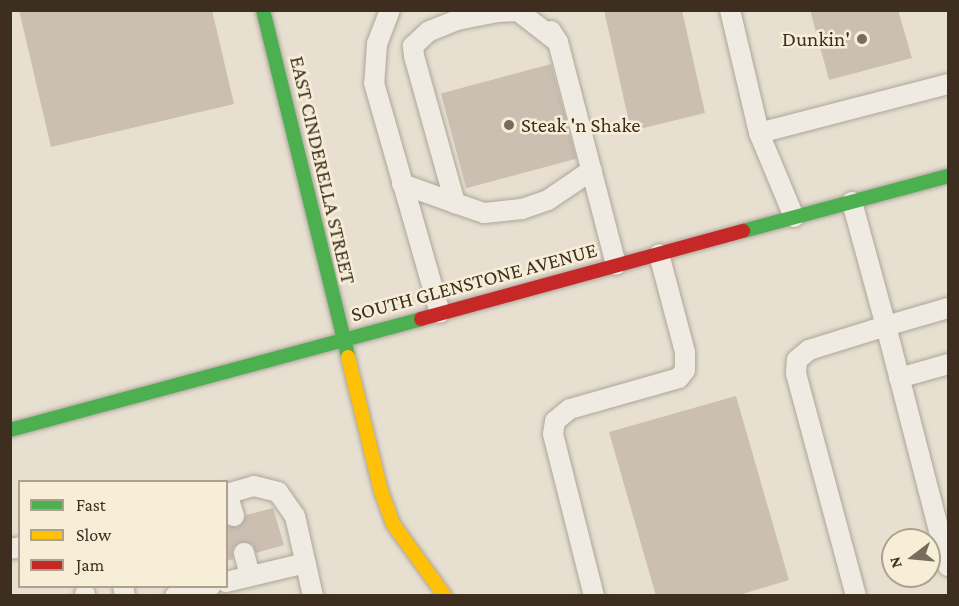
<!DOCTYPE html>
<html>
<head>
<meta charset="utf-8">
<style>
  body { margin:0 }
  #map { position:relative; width:959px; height:606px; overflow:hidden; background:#e7e0d1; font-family:"Crimson Pro",serif }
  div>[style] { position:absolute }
  .building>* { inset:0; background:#cbbfb2; transform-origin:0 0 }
  .roads { filter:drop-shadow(0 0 2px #ada599) drop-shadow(0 0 2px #ada599) }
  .lane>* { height:20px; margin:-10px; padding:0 10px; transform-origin:10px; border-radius:10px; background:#efebe3 }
  .fast>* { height:14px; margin:-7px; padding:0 7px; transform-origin:7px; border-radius:7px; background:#4caf50 }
  .slow>* { height:14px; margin:-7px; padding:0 7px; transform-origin:7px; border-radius:7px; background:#ffc107 }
  .jam>* { height:14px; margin:-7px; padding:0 7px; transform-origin:7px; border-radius:7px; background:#c62828 }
  .dots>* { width:16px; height:16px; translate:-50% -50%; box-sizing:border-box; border:3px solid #f7eed8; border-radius:50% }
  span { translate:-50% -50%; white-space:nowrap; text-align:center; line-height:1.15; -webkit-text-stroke:5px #f7eed8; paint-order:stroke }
  .poi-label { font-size:21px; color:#3d2e20 }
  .right { translate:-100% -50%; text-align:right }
  .left { translate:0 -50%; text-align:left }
  .street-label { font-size:21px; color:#3d2e20 }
  .frame { position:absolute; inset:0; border:12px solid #3d2e20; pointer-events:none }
  .legend { position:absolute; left:18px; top:480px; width:210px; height:108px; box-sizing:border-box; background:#f7eed8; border:2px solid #ada18e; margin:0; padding:8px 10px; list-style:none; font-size:18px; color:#3d2e20 }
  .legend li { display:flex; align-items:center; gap:12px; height:30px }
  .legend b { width:30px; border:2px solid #ada18e }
  .north { position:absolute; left:881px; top:528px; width:60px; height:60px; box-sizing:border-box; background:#f7eed8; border:2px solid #ada18e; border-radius:50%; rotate:254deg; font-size:16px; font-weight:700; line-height:24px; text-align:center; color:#3d2e20 }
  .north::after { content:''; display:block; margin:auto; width:21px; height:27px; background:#786c5e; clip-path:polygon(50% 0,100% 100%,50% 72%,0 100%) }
</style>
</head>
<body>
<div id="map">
  <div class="building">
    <i style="clip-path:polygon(19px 10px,212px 10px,234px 104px,51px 147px)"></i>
    <i style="clip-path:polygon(604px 10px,682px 10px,705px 113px,631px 131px)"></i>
    <i style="clip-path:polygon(810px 10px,898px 10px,912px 58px,829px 80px)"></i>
    <i style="left:551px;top:64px;width:98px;height:114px;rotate:75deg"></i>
    <i style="clip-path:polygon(736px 396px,789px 580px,736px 596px,656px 596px,609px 432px)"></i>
    <i style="clip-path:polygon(273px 508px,284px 545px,256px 553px,252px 544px,240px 542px,233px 549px,233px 559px,226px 561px,226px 525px,238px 527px,246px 515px)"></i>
  </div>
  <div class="roads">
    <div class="lane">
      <i style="left:390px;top:10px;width:36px;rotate:111deg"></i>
      <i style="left:377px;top:44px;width:39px;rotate:94deg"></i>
      <i style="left:374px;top:83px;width:239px;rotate:74deg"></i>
      <i style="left:730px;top:10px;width:126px;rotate:76.7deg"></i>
      <i style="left:551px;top:31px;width:13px;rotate:58deg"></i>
      <i style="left:558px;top:42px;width:230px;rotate:75.4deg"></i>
      <i style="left:558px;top:42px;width:51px;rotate:-142.2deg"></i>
      <i style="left:518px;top:11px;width:20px;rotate:177deg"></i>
      <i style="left:498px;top:12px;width:42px;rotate:169deg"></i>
      <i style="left:457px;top:20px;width:31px;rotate:158deg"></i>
      <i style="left:428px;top:32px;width:21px;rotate:137deg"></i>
      <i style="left:413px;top:46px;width:10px;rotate:84deg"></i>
      <i style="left:414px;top:56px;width:153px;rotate:74.4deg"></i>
      <i style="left:455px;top:203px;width:31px;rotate:19deg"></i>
      <i style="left:484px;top:213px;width:38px;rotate:-6deg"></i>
      <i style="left:522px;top:209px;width:28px;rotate:-19deg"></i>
      <i style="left:548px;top:200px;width:53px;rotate:-34.3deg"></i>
      <i style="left:402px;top:184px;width:56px;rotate:19.7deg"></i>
      <i style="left:852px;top:202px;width:129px;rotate:74.7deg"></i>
      <i style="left:886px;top:326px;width:65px;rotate:-16.2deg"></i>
      <i style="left:794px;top:217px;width:91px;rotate:-112.6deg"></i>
      <i style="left:759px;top:133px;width:195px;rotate:-14.5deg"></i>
      <i style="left:899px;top:378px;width:51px;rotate:-15.9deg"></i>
      <i style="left:227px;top:493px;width:24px;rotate:73deg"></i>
      <i style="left:226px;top:494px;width:29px;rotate:-16deg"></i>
      <i style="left:254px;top:486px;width:25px;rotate:14deg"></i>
      <i style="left:278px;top:492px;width:29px;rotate:55deg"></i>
      <i style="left:295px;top:516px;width:82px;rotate:77.3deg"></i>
      <i style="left:10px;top:549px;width:10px;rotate:-11deg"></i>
      <i style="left:244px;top:553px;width:24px;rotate:75deg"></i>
      <i style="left:226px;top:582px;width:82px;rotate:-13.4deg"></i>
      <i style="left:123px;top:586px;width:10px;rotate:79deg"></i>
      <i style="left:85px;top:594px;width:2px;rotate:90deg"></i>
      <i style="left:175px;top:596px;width:37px;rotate:-16deg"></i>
      <i style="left:594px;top:596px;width:167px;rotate:-104.2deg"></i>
      <i style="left:553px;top:434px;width:13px;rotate:-81deg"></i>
      <i style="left:555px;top:421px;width:19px;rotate:-39deg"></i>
      <i style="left:570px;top:409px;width:113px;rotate:-15.9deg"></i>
      <i style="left:679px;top:378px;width:10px;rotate:-53deg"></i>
      <i style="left:685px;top:370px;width:18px;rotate:-90deg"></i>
      <i style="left:685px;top:352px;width:101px;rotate:-104.9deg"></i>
      <i style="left:856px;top:596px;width:231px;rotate:-105.1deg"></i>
      <i style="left:796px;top:373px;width:13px;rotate:-86deg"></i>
      <i style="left:797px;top:360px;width:16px;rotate:-40deg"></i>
      <i style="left:809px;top:350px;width:81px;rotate:-17.3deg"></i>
      <i style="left:886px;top:326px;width:248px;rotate:75.5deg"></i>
    </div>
    <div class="fast">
      <i style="left:263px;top:10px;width:357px;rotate:76.2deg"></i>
      <i style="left:743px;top:231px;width:212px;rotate:-15deg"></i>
      <i style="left:10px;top:430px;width:426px;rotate:-15.1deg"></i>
    </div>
    <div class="slow">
      <i style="left:348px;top:357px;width:138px;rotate:76.2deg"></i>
      <i style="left:381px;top:491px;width:35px;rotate:70deg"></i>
      <i style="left:393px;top:524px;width:89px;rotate:54.2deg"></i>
    </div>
    <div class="jam">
      <i style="left:421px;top:319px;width:334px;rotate:-15.3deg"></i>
    </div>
  </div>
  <div class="dots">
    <i style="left:862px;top:39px;background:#786c5e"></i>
    <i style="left:509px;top:125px;background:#786c5e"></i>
  </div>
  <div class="poi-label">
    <span class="right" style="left:850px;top:39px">Dunkin'</span>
    <span class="left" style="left:521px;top:125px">Steak 'n Shake</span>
  </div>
  <div class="street-label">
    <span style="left:323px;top:170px;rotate:77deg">EAST CINDERELLA STREET</span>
    <span style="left:474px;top:282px;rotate:-15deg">SOUTH GLENSTONE AVENUE</span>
  </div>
  <div class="frame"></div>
  <ul class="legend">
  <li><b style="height:8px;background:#4caf50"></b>Fast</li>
  <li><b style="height:8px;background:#ffc107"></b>Slow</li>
  <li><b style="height:8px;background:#c62828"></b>Jam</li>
  </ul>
  <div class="north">N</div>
</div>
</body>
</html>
